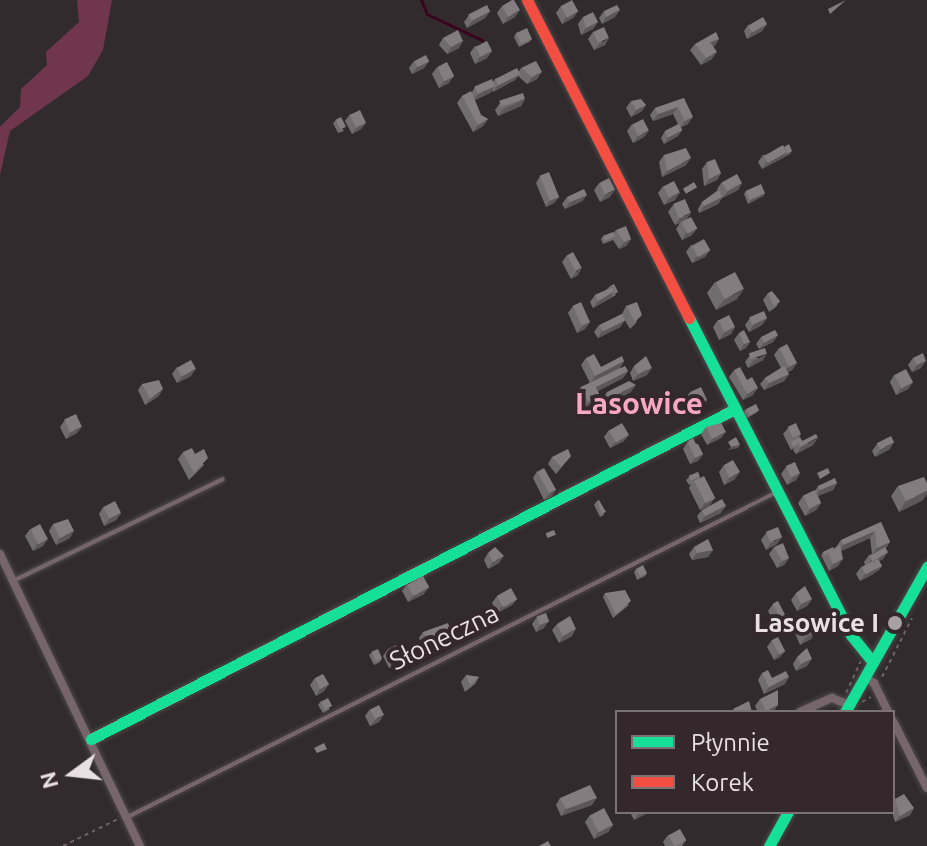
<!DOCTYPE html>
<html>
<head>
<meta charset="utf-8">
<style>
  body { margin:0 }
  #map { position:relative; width:927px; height:846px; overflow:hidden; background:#312b2d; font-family:Ubuntu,sans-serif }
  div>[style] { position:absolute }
  .forest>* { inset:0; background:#70364c }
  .stream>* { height:3px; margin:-1.5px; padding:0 1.5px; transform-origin:1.5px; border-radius:1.5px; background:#3b041e }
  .path>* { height:2px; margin-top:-1px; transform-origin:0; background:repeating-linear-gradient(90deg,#6e6267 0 4px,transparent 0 8px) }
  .roads { filter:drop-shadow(0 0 2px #4d494a) drop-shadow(0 0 2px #4d494a) }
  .lane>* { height:4px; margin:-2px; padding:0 2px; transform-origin:2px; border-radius:2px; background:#76666c }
  .street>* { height:8px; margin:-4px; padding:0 4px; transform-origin:4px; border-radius:4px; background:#76666c }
  .fast>* { height:11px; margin:-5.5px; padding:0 5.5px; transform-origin:5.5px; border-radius:5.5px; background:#16e098 }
  .jam>* { height:11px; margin:-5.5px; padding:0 5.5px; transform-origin:5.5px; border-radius:5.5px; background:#f24e42 }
  .wall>* { inset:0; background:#716c6d }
  .shaded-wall>* { inset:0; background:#5c5859 }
  .building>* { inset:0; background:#837d7f; transform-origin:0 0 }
  .dots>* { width:22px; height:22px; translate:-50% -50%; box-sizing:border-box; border:4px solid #34282c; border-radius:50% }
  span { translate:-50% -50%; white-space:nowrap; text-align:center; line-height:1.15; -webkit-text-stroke:8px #34282c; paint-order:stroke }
  .poi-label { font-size:26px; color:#e8e0e3; font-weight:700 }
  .right { translate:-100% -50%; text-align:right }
  .street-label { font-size:26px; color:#e8e0e3 }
  .quarter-label { font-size:30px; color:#f9a8c3; font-weight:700 }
  .legend { position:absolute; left:615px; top:710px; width:280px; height:104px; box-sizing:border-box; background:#34282c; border:2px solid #7c7275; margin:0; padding:10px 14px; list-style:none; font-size:24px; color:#e8e0e3 }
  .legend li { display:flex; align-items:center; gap:16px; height:40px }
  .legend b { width:40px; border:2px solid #7c7275 }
  .north { position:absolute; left:32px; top:734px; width:80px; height:80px; -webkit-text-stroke:6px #34282c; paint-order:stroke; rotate:255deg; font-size:22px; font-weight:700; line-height:32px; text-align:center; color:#e8e0e3 }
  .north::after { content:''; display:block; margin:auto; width:28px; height:36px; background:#e8e0e3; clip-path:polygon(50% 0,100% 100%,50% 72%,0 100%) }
</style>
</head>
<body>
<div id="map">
  <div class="forest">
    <i style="clip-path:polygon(77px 0,112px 0,103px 50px,88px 76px,10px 131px,0 175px,0 127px,20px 107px,21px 89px,47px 65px,46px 52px,79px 22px)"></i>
  </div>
  <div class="stream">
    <i style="left:421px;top:0;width:15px;rotate:67deg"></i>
    <i style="left:427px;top:14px;width:61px;rotate:25.3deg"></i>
  </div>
  <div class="path">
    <i style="left:882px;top:677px;width:66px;rotate:-63deg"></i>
    <i style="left:846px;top:693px;width:35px;rotate:-65deg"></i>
    <i style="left:862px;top:702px;width:10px;rotate:-29deg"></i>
    <i style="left:63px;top:846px;width:61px;rotate:-26.1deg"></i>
  </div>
  <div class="roads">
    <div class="lane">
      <i style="left:13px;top:581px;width:233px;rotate:-25.9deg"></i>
      <i style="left:128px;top:817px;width:724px;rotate:-26.6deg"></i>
    </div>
    <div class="street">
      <i style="left:0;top:554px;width:324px;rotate:64.4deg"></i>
      <i style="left:864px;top:677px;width:12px;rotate:31deg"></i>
      <i style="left:874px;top:683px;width:32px;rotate:64deg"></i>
      <i style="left:800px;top:712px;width:35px;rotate:-24deg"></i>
      <i style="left:832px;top:698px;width:18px;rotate:22deg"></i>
      <i style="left:893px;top:721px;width:75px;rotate:63.1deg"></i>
    </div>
    <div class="fast">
      <i style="left:689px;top:318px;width:356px;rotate:62.9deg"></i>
      <i style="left:851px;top:635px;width:35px;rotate:51deg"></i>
      <i style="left:845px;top:712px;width:167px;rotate:-60.5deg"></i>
      <i style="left:91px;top:739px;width:724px;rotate:-27.13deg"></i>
      <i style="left:769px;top:846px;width:39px;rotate:-61deg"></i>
    </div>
    <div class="jam">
      <i style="left:527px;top:0;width:357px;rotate:63deg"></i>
    </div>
  </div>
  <div class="wall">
    <i style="clip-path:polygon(502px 6px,515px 17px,503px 24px,497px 13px)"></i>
    <i style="clip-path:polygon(561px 6px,578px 11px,573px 18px,562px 24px,556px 13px)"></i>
    <i style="clip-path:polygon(490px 11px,485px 18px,467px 28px,464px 22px,469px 15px)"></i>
    <i style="clip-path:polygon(604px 11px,615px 17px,602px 24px,599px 18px)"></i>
    <i style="clip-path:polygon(583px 17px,598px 22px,593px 29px,581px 35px,578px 24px)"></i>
    <i style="clip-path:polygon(767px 24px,762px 31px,747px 39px,744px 31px,748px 25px)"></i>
    <i style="clip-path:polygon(593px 32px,605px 45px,594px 50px,588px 39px)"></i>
    <i style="clip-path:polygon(516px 33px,532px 39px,529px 42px,519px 47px,514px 37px)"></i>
    <i style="clip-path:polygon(443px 38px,459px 48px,447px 54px,439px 45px)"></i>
    <i style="clip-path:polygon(719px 39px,713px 47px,712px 59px,701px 65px,690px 50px,695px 44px)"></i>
    <i style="clip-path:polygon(475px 46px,492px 51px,487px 58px,475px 64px,470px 53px)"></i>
    <i style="clip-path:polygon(414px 61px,429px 61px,424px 68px,412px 74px,409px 68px)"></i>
    <i style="clip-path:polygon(437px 67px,449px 83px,439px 88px,432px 74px)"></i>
    <i style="clip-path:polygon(521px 68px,537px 79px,527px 84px,518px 76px,515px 80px,493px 92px,492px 90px,490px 93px,475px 100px,481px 115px,488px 119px,483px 126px,473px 132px,457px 103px,462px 96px,472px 92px,475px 87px,493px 82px,495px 79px,519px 71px)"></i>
    <i style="clip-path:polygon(684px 98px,688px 124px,681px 127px,682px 130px,678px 136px,664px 144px,661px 138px,665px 131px,678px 124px,673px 114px,653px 121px,650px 115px,655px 108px)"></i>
    <i style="clip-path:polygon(525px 99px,521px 106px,498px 116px,495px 110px,500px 103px)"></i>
    <i style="clip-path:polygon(631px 101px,646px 105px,642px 111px,631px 117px,626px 108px)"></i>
    <i style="clip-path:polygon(350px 114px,366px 123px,361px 129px,352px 134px,345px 121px)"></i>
    <i style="clip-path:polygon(336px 120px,344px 131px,338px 133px,333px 123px)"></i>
    <i style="clip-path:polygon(632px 124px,644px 137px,633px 143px,627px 131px)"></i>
    <i style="clip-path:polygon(790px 154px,762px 169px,758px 162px,763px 155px)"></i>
    <i style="clip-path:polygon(664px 155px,686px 165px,662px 177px,659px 162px)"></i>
    <i style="clip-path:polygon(707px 162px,721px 173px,717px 180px,704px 186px,702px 169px)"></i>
    <i style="clip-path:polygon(540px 176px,559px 197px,554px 203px,546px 207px,536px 183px)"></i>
    <i style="clip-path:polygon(722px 182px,742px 183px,738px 190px,722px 198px,718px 204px,699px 213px,698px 209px,702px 202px,718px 190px,717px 189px)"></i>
    <i style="clip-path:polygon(599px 183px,610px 197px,600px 202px,594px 190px)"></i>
    <i style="clip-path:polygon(663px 186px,675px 200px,664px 205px,658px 193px)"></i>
    <i style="clip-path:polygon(746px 191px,765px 193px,763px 196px,748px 204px,744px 194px)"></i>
    <i style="clip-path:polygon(587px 195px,582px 201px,565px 209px,562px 204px,567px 197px)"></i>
    <i style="clip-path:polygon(673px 205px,697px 228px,692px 235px,682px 240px,676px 229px,680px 223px,675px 225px,668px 212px)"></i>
    <i style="clip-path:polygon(616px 230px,631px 239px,626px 246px,619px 249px,613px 240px,603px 244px,601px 239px,603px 236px,613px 233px)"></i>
    <i style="clip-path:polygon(691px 245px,710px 250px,705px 257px,692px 263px,686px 252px)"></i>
    <i style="clip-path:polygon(567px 255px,578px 275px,571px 279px,562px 262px)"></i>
    <i style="clip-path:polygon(715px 282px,737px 299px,716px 310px,707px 293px)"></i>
    <i style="clip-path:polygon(609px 287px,616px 295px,593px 308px,590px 302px,595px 295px,606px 290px)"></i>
    <i style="clip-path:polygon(768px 293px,780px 301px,776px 307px,769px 312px,763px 300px)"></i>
    <i style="clip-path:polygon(573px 306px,590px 322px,585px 329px,577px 333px,568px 313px)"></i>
    <i style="clip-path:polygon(626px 306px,637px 322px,630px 329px,623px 317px,625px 320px,620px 327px,598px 338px,594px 332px,599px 325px,622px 314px)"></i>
    <i style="clip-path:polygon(750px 318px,767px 318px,762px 325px,749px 332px,745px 325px)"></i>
    <i style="clip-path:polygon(718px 320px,735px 327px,731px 334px,719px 340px,713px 327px)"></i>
    <i style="clip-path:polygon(739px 333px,750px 342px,746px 348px,740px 351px,734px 340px)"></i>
    <i style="clip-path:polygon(778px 335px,773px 342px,759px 349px,756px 344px,761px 337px)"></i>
    <i style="clip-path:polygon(779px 348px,797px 363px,792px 370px,787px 372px,789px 374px,784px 381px,764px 390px,760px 384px,765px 378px,781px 368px,774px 355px)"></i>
    <i style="clip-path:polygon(750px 355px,763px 360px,748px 368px,745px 362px)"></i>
    <i style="clip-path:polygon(586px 358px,601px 367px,624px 361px,620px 368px,628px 371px,623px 378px,598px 391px,599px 394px,595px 400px,584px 409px,576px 394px,581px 387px,590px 383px,581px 365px)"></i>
    <i style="clip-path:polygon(913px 358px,921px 368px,912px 372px,908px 365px)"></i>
    <i style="clip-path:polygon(634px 366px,647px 375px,633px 381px,630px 373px)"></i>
    <i style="clip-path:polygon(177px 367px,191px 376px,177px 383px,172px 374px)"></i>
    <i style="clip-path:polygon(734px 370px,753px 395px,743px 400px,729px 377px)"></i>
    <i style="clip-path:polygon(894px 375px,913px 382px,908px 389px,896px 395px,890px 382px)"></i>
    <i style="clip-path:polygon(142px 384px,159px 396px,145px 405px,138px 390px)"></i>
    <i style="clip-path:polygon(607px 392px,631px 392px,603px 406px,602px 399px)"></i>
    <i style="clip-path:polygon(690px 392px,707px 400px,702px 406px,692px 412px,685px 399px)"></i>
    <i style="clip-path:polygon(746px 409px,759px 410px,756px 413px,747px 418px,744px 412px)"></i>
    <i style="clip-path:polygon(65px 420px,77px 433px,66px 439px,60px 427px)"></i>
    <i style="clip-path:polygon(706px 427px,721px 438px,707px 445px,701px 434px)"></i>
    <i style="clip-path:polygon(788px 428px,801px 434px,799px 437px,802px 441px,813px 445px,796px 454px,793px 450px,794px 448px,791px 450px,783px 434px)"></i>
    <i style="clip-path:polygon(609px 430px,624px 441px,610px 448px,604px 437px)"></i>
    <i style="clip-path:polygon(688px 441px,703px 454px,698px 461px,690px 464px,683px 449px)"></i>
    <i style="clip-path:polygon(877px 444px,890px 449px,875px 457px,872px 451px)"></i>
    <i style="clip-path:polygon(183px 452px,195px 454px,204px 465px,189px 480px,178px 459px)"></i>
    <i style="clip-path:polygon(571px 456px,556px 474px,548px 464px,552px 457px)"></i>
    <i style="clip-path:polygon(724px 465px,735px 479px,724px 485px,719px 472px)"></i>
    <i style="clip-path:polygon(786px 467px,800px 473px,796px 480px,787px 485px,781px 474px)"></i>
    <i style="clip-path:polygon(537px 471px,551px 497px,544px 500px,533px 478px)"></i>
    <i style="clip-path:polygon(698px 472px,710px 505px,700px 510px,689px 488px,691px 484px,689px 485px,686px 480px,689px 477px)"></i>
    <i style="clip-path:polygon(837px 483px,833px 490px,818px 496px,821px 503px,816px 510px,805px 516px,798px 503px,803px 496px,815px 491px,818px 486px)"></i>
    <i style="clip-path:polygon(898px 486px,923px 500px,899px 512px,891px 496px)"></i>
    <i style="clip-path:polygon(597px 501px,604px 515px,600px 517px,594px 505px)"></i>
    <i style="clip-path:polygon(103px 507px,121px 513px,116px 520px,104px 526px,99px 514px)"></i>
    <i style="clip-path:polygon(702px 510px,721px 513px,700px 523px,697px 516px)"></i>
    <i style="clip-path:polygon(881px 522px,890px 542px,886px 548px,883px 559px,879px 561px,882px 566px,879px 570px,860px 581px,856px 574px,861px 567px,865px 565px,864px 562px,869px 555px,872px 554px,870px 538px,841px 551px,838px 566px,829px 571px,821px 555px,823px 552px,834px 549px,836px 547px,841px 540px)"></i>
    <i style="clip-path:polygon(53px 524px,70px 538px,56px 545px,49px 531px)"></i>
    <i style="clip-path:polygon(30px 529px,43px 546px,33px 551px,25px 536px)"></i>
    <i style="clip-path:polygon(766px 533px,777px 544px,766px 550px,761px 540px)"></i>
    <i style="clip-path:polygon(694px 547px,713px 550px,708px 557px,692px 560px,689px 554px)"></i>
    <i style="clip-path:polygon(774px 547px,789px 558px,784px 565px,777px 568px,769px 554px)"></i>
    <i style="clip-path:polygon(488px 553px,499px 563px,488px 569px,484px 560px)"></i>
    <i style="clip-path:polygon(636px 569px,647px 573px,645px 576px,637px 580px,634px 572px)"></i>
    <i style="clip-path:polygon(407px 584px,424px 594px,408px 602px,402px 591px)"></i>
    <i style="clip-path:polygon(605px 593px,629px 605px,613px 618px,603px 597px)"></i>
    <i style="clip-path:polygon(796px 593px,812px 599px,807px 606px,797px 611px,791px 600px)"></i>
    <i style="clip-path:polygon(497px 596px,517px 599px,512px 605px,497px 613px,492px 603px)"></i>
    <i style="clip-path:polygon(778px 601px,781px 622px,775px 625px,768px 611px,773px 604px)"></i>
    <i style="clip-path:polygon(537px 617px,544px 628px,536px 632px,532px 624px)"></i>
    <i style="clip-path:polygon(557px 624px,572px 636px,559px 643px,552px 630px)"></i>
    <i style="clip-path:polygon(799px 626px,815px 632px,811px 639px,800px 645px,795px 633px)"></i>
    <i style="clip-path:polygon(423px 632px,451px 632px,446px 639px,424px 649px,419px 638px)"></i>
    <i style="clip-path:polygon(772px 640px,785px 651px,780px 657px,774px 660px,767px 647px)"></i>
    <i style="clip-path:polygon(388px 649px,410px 653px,405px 660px,389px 668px,383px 656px)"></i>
    <i style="clip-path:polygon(372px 652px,382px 658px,380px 662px,374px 665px,369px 655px)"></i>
    <i style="clip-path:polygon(797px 657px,807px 666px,796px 671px,793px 664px)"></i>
    <i style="clip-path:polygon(762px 673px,772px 678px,785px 684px,764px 694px,758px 680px)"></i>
    <i style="clip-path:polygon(466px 675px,479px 677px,475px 684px,465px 692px,461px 682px)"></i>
    <i style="clip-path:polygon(315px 678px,329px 684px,324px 691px,316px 696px,310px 685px)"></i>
    <i style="clip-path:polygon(760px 699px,773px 712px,758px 712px,755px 706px)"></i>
    <i style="clip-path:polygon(321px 701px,330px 709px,323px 713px,318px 705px)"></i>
    <i style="clip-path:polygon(370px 709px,379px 722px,370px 726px,365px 716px)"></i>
    <i style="clip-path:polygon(560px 798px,592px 805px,561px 816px,556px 805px)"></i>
    <i style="clip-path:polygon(895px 799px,914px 808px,910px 815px,895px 822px,892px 812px,893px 812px,893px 802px)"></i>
    <i style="clip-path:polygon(630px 812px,649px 812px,634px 820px)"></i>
    <i style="clip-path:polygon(590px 815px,613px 825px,608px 832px,594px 839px,585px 822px)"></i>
    <i style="clip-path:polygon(668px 835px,686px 840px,682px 846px,665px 846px,663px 842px)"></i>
  </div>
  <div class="shaded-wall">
    <i style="clip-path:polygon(520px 10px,515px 17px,503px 24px,508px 17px)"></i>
    <i style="clip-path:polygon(620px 10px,615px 17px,602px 24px,606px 17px)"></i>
    <i style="clip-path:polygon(490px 11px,485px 18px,467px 28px,472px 21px)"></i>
    <i style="clip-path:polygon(578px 11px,573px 18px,562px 24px,566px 17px)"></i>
    <i style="clip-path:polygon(598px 22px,593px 29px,581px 35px,586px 28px)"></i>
    <i style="clip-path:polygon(767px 24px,762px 31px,747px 39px,752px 32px)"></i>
    <i style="clip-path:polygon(609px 38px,605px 45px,594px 50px,599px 44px)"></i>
    <i style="clip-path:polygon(719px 39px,715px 46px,705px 49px,710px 42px)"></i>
    <i style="clip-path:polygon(463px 41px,459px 48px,447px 54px,451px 47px)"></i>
    <i style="clip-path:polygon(492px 51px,487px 58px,475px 64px,480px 57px)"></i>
    <i style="clip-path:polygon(717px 52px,712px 59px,701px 65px,706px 58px)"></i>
    <i style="clip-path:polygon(429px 61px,424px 68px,412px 74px,417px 67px)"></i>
    <i style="clip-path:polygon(542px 72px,537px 79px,527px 84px,532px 77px)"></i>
    <i style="clip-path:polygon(520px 74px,515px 80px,493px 92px,498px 85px)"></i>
    <i style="clip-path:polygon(454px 76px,449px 83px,439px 88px,444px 81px)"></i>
    <i style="clip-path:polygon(495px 86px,490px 93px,473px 100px,478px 94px)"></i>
    <i style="clip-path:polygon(525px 99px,521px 106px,498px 116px,503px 109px)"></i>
    <i style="clip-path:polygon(646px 105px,642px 111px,631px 117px,636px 110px)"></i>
    <i style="clip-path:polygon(678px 107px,673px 114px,653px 121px,658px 114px)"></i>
    <i style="clip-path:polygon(693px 117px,688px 124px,680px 128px,685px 121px)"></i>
    <i style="clip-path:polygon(488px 119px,483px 126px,473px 132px,478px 125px)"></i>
    <i style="clip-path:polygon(366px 123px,361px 129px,352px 134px,356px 128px)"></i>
    <i style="clip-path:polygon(682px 130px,678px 136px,664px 144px,668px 137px)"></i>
    <i style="clip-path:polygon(649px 131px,644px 137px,633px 143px,638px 136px)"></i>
    <i style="clip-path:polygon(792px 151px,790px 154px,762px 169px,767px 162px,787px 152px)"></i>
    <i style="clip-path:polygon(691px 158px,686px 165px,662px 177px,667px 171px)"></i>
    <i style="clip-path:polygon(721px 173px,717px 180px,704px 186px,709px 179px)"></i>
    <i style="clip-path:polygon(742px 183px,738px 190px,722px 198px,727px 192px)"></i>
    <i style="clip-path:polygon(615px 190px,610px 197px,600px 202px,605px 195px)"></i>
    <i style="clip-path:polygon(680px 193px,675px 200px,664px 205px,669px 198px)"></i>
    <i style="clip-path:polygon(765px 193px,763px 196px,748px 204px,751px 200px)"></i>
    <i style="clip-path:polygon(587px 195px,582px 201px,565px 209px,570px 202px)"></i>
    <i style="clip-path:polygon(559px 197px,554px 203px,546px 207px,550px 200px)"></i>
    <i style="clip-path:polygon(722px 197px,718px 204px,699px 213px,704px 206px)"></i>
    <i style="clip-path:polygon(691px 213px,687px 219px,675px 225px,679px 219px)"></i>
    <i style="clip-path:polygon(697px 228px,692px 235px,682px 240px,686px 233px)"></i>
    <i style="clip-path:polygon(631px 239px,626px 246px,619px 249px,624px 242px)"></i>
    <i style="clip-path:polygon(710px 250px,705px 257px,692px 263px,697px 256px)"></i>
    <i style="clip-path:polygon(582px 268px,578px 275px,571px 279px,576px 272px)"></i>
    <i style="clip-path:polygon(744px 289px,737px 299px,716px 310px,724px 300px)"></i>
    <i style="clip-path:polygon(615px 291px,610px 298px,593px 308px,598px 301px)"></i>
    <i style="clip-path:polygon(767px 318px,762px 325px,749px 332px,753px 325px)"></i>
    <i style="clip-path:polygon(625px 320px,620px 327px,598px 338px,602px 331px)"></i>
    <i style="clip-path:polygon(590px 322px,585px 329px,577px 333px,582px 326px)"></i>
    <i style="clip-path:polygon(735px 327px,731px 334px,719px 340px,724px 333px)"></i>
    <i style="clip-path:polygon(778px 335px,773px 342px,759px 349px,764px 343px)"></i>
    <i style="clip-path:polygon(750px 342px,746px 348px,740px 351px,744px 344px)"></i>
    <i style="clip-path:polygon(767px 354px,763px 360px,748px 368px,753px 361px)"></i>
    <i style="clip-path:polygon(624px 361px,620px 368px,591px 383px,595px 376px)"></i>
    <i style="clip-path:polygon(926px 361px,921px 368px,912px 372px,917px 365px)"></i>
    <i style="clip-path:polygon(797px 363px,792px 370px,784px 374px,788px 367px)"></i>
    <i style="clip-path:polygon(652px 368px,647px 375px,633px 381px,638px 374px)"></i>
    <i style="clip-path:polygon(196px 369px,191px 376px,177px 383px,182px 376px)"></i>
    <i style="clip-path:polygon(628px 371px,623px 378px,592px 394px,596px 387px)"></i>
    <i style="clip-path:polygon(789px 374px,784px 381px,764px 390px,769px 383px)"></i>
    <i style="clip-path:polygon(913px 382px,908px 389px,896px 395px,901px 388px)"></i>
    <i style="clip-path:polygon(636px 385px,631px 392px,603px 406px,608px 399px)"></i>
    <i style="clip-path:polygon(758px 388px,753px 395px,743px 400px,747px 394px)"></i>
    <i style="clip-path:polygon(163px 389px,159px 396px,145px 405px,150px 399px)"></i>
    <i style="clip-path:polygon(599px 394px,595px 400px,584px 409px,588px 402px)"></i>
    <i style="clip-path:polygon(707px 400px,702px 406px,692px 412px,697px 405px)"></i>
    <i style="clip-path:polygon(82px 427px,77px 433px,66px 439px,71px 432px)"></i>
    <i style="clip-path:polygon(726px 432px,721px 438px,707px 445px,712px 439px)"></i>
    <i style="clip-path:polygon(629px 435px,624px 441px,610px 448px,615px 442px)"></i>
    <i style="clip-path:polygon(818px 438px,813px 445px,796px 454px,801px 447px)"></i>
    <i style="clip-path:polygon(894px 442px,890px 449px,875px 457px,880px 450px)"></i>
    <i style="clip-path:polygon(740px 445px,738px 448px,728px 450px,731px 447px)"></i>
    <i style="clip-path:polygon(703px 454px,698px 461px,690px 464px,695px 458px)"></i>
    <i style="clip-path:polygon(740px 472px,735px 479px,724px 485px,729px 478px)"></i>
    <i style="clip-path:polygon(800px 473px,796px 480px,787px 485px,792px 478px)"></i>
    <i style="clip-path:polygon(837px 483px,833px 490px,815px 497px,820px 490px)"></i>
    <i style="clip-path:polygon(556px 490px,551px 497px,544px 500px,549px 494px)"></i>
    <i style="clip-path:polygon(927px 491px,927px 494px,923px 500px,899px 512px,906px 501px)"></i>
    <i style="clip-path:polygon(715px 498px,710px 505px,700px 510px,705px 503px)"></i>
    <i style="clip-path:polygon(821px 503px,816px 510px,805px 516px,810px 509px)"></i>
    <i style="clip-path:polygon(726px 506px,721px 513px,700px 523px,705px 516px)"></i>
    <i style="clip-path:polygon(121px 513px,116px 520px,104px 526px,109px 519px)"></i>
    <i style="clip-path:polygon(74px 531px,70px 538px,56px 545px,60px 538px)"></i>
    <i style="clip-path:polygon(875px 531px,870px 538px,839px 552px,843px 545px)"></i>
    <i style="clip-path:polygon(782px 537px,777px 544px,766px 550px,771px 543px)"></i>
    <i style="clip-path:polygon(48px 539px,43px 546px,33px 551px,37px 544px)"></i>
    <i style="clip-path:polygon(890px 542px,885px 548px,872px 555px,877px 548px)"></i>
    <i style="clip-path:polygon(713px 550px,708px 557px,692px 560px,697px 553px)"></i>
    <i style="clip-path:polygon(888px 552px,883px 559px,867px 567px,871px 560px)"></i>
    <i style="clip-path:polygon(504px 556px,499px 563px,488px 569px,493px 562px)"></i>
    <i style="clip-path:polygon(789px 558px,784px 565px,777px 568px,782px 561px)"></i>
    <i style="clip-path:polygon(843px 559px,838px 566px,829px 571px,833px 564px)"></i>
    <i style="clip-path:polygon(882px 566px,879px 570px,872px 575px,860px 581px,865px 574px)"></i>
    <i style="clip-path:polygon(429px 587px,424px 594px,408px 602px,413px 596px)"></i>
    <i style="clip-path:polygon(517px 599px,512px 605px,497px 613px,502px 606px)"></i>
    <i style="clip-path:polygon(812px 599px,807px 606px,797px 611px,801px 604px)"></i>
    <i style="clip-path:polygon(549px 621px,544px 628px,536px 632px,540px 625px)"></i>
    <i style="clip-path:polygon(576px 629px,572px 636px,559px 643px,563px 636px)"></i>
    <i style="clip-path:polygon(451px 632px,446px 639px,424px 649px,429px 642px)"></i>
    <i style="clip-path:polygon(815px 632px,811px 639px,800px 645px,805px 638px)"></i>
    <i style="clip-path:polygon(785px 651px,780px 657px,774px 660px,779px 653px)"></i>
    <i style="clip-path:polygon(410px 653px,405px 660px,389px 668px,394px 661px)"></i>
    <i style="clip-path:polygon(812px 659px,807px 666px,796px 671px,801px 664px)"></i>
    <i style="clip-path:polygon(789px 677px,785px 684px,764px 694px,769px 687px)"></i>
    <i style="clip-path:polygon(329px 684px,324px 691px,316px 696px,320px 689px)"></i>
    <i style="clip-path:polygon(778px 705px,773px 712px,766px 712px,766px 711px)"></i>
    <i style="clip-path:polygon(384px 715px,379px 722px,370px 726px,375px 720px)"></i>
    <i style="clip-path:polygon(597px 798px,592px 805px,561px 816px,566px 809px)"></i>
    <i style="clip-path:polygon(914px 808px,910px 815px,895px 822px,900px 816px)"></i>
    <i style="clip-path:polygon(641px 812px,649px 812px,634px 820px,639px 813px)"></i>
    <i style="clip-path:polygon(613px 825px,608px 832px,594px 839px,598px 832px)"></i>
  </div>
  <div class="building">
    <i style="clip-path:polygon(512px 0,514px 0,520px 10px,508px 17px,502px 6px)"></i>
    <i style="left:572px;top:0;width:13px;height:13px;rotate:61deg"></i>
    <i style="clip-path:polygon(846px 0,830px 14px,828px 9px)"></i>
    <i style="left:487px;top:5px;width:7px;height:21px;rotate:63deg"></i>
    <i style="clip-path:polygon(617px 5px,620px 10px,606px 17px,604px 11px)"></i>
    <i style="clip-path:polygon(593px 12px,598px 22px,586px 28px,583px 17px)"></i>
    <i style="left:763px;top:17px;width:8px;height:17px;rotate:60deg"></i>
    <i style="left:604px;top:27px;width:12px;height:12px;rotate:66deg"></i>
    <i style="left:527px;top:28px;width:12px;height:12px;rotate:66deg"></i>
    <i style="clip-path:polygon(458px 30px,463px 41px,451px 47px,443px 38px)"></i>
    <i style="clip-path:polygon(716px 32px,719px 39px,710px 42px,717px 52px,706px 58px,695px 44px)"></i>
    <i style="left:487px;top:41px;width:11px;height:13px;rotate:63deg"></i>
    <i style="left:426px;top:55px;width:7px;height:13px;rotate:63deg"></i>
    <i style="clip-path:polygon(536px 61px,542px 72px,532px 77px,521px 68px)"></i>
    <i style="left:447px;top:62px;width:16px;height:11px;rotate:63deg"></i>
    <i style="left:517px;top:68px;width:7px;height:25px;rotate:63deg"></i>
    <i style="left:492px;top:79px;width:8px;height:19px;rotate:67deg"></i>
    <i style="clip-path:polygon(471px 91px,481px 115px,488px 119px,478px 125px,462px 96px)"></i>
    <i style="left:523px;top:93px;width:6px;height:25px;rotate:72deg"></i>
    <i style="clip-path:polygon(684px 98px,693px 117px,685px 121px,678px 107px,658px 114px,655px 108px)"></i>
    <i style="clip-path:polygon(641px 99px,646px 105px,636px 110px,631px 101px)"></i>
    <i style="left:360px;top:110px;width:14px;height:11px;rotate:65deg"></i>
    <i style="left:341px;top:117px;width:11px;height:6px;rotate:63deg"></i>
    <i style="left:643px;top:119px;width:13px;height:12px;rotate:63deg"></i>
    <i style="left:679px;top:124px;width:7px;height:16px;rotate:63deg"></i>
    <i style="clip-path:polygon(789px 144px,792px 151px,784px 155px,787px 152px,784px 147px)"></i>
    <i style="left:783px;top:145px;width:8px;height:22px;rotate:60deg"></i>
    <i style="clip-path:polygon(686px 148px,691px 158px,667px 171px,664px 155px)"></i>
    <i style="clip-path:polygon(715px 159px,721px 173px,709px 179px,707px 162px)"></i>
    <i style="left:549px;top:172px;width:27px;height:10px;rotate:68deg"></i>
    <i style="left:737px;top:174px;width:10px;height:17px;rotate:61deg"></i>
    <i style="left:609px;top:178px;width:13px;height:11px;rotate:63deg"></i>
    <i style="left:674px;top:181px;width:13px;height:12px;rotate:63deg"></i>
    <i style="left:694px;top:182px;width:6px;height:13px;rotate:59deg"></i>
    <i style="left:761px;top:184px;width:10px;height:17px;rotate:66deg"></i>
    <i style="clip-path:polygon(584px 189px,587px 195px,570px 202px,567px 197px)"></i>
    <i style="clip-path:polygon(719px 190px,722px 197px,704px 206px,702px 202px)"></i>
    <i style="left:685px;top:199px;width:15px;height:13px;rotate:67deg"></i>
    <i style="left:691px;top:217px;width:13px;height:11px;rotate:61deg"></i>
    <i style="clip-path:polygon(626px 226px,631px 239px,624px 242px,616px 230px)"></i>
    <i style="left:613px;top:232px;width:5px;height:11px;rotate:68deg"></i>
    <i style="left:704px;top:239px;width:13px;height:14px;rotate:61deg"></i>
    <i style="left:573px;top:252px;width:18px;height:7px;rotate:61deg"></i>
    <i style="left:735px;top:272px;width:19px;height:22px;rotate:62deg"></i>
    <i style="clip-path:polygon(614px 284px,618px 292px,612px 295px,615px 291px,613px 287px,610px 288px,609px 287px)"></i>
    <i style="clip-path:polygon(613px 287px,615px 291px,598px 301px,595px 295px)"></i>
    <i style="clip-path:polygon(772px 291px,780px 301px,774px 306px,768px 293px)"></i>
    <i style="left:581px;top:302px;width:22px;height:9px;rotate:66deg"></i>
    <i style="clip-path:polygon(637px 302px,642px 315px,635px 322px,626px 306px)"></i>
    <i style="left:764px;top:311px;width:8px;height:16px;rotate:67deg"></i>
    <i style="left:622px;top:314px;width:7px;height:25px;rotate:63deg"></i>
    <i style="left:729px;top:315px;width:13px;height:12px;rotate:63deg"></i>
    <i style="clip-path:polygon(744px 330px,750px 342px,744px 344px,739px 333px)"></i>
    <i style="clip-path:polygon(775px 330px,778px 335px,764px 343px,761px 337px)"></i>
    <i style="left:787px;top:344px;width:21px;height:9px;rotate:62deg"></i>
    <i style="left:765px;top:348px;width:6px;height:17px;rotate:72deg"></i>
    <i style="clip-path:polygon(923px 353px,926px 361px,917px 365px,913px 358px)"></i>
    <i style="clip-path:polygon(594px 354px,601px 367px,622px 356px,624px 361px,595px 376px,586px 358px)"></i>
    <i style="clip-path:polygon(646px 356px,652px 368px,638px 374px,634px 366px)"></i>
    <i style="left:191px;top:360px;width:10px;height:16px;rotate:61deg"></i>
    <i style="clip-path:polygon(625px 366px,628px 371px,596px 387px,599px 394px,588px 402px,581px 387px)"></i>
    <i style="clip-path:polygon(784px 366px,789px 374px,769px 383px,765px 378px)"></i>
    <i style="clip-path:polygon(740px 367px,747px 380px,752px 377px,758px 388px,747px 394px,734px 370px)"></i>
    <i style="left:906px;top:369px;width:15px;height:13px;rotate:62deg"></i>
    <i style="clip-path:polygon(159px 380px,163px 389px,150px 399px,142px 384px)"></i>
    <i style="clip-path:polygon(629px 381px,636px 385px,608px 399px,607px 392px)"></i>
    <i style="left:701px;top:387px;width:14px;height:12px;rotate:65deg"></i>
    <i style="left:756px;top:404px;width:7px;height:11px;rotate:63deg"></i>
    <i style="left:76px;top:414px;width:14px;height:13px;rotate:65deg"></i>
    <i style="left:622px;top:423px;width:14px;height:15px;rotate:60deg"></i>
    <i style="clip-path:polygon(721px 423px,726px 432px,712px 439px,706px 427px)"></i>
    <i style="left:796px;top:423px;width:12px;height:9px;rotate:66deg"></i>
    <i style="left:816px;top:434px;width:4px;height:20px;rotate:63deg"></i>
    <i style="left:891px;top:436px;width:7px;height:16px;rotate:63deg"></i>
    <i style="clip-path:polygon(736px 437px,740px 445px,731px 447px,728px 442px)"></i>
    <i style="clip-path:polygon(800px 437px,802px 441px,793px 447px,791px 442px)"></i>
    <i style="clip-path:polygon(693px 438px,696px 444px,689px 443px,688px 441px)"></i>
    <i style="clip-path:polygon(688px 442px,698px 444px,703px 454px,695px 458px)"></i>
    <i style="clip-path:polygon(192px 448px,195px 454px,204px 449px,208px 458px,194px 473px,183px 452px)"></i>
    <i style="clip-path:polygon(568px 449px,571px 456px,561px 467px,552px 457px)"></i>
    <i style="clip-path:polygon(733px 460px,740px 472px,729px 478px,724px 465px)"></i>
    <i style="left:795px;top:462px;width:12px;height:10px;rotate:66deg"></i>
    <i style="left:544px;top:468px;width:25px;height:8px;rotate:61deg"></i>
    <i style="clip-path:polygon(828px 468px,830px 473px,820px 479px,817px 473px)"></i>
    <i style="left:698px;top:472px;width:5px;height:10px;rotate:68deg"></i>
    <i style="left:704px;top:476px;width:25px;height:11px;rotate:63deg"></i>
    <i style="clip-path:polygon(924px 477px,927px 483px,927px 491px,906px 501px,898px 486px)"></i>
    <i style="clip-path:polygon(835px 478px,837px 483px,820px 490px,818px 486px)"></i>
    <i style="left:815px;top:490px;width:14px;height:13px;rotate:65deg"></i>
    <i style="clip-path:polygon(722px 499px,726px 506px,705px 516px,702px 510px)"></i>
    <i style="clip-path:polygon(599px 500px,606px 512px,602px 514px,597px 501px)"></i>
    <i style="left:115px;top:501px;width:13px;height:13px;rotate:63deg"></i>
    <i style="clip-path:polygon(68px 519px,74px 531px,60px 538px,53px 524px)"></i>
    <i style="clip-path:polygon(881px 522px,890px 542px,877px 548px,875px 531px,843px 545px,841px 540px)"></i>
    <i style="left:40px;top:524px;width:17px;height:11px;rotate:62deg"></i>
    <i style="left:778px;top:527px;width:11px;height:13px;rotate:68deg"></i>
    <i style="left:554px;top:530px;width:5px;height:9px;rotate:68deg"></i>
    <i style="clip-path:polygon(708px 539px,713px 550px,697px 553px,694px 547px)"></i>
    <i style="clip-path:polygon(783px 543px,789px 558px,782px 561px,774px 547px)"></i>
    <i style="clip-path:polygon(840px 545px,843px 559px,833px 564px,828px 553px)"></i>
    <i style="clip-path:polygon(495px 547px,504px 556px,493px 562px,488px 553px)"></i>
    <i style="clip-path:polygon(833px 547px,834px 549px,828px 553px,825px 556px,823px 552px)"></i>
    <i style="left:885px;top:547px;width:6px;height:18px;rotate:59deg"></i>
    <i style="clip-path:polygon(878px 559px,882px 566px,876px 569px,877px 568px,874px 561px)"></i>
    <i style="left:873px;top:561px;width:8px;height:13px;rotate:60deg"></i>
    <i style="clip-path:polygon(643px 565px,647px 573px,640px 576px,636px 569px)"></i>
    <i style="left:423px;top:576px;width:13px;height:18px;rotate:61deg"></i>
    <i style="clip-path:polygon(805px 586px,812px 599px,801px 604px,796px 593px)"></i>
    <i style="left:511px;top:588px;width:13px;height:16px;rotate:61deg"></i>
    <i style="clip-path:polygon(625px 590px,631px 601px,616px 614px,605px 593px)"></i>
    <i style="left:778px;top:601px;width:16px;height:6px;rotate:63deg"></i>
    <i style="left:546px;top:613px;width:9px;height:10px;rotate:69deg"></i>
    <i style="clip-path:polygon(570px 616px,576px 629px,563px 636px,557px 624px)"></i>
    <i style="left:810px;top:621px;width:12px;height:12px;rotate:66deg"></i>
    <i style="clip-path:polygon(448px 623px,451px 632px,429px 642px,423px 632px)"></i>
    <i style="left:778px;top:637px;width:16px;height:7px;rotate:63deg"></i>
    <i style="left:404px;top:641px;width:13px;height:18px;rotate:63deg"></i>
    <i style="clip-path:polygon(807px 648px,812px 659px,801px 664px,797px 657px)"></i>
    <i style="left:378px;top:649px;width:10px;height:7px;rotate:66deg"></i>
    <i style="clip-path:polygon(768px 670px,772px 678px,786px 671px,789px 677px,769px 687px,762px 673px)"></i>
    <i style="clip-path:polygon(323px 674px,329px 684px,320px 689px,315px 678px)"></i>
    <i style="clip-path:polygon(466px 675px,479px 677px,470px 685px)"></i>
    <i style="clip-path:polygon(778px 690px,778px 705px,766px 711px,760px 699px)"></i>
    <i style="left:328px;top:698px;width:9px;height:8px;rotate:63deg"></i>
    <i style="clip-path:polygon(749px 701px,752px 712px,735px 712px,733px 709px)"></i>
    <i style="left:379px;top:705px;width:11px;height:10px;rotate:63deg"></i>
    <i style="clip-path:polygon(324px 743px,327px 749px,317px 753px,314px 748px)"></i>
    <i style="clip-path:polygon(590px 785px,597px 798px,566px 809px,560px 798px)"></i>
    <i style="clip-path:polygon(904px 794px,914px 808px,900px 816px,895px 799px)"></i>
    <i style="left:604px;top:808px;width:19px;height:16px;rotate:62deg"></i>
    <i style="left:680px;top:829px;width:13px;height:13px;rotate:61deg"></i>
    <i style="clip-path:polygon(548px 841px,551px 846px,539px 846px)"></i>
  </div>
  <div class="dots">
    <i style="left:895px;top:623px;background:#a8a1a3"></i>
  </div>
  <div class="poi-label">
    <span class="right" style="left:879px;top:623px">Lasowice I</span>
  </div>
  <div class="street-label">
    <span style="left:444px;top:637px;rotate:-26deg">Słoneczna</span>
  </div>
  <div class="quarter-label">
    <span style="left:639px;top:403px">Lasowice</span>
  </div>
  <ul class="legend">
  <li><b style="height:10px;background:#16e098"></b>Płynnie</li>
  <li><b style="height:10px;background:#f24e42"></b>Korek</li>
  </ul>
  <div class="north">N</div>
</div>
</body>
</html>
